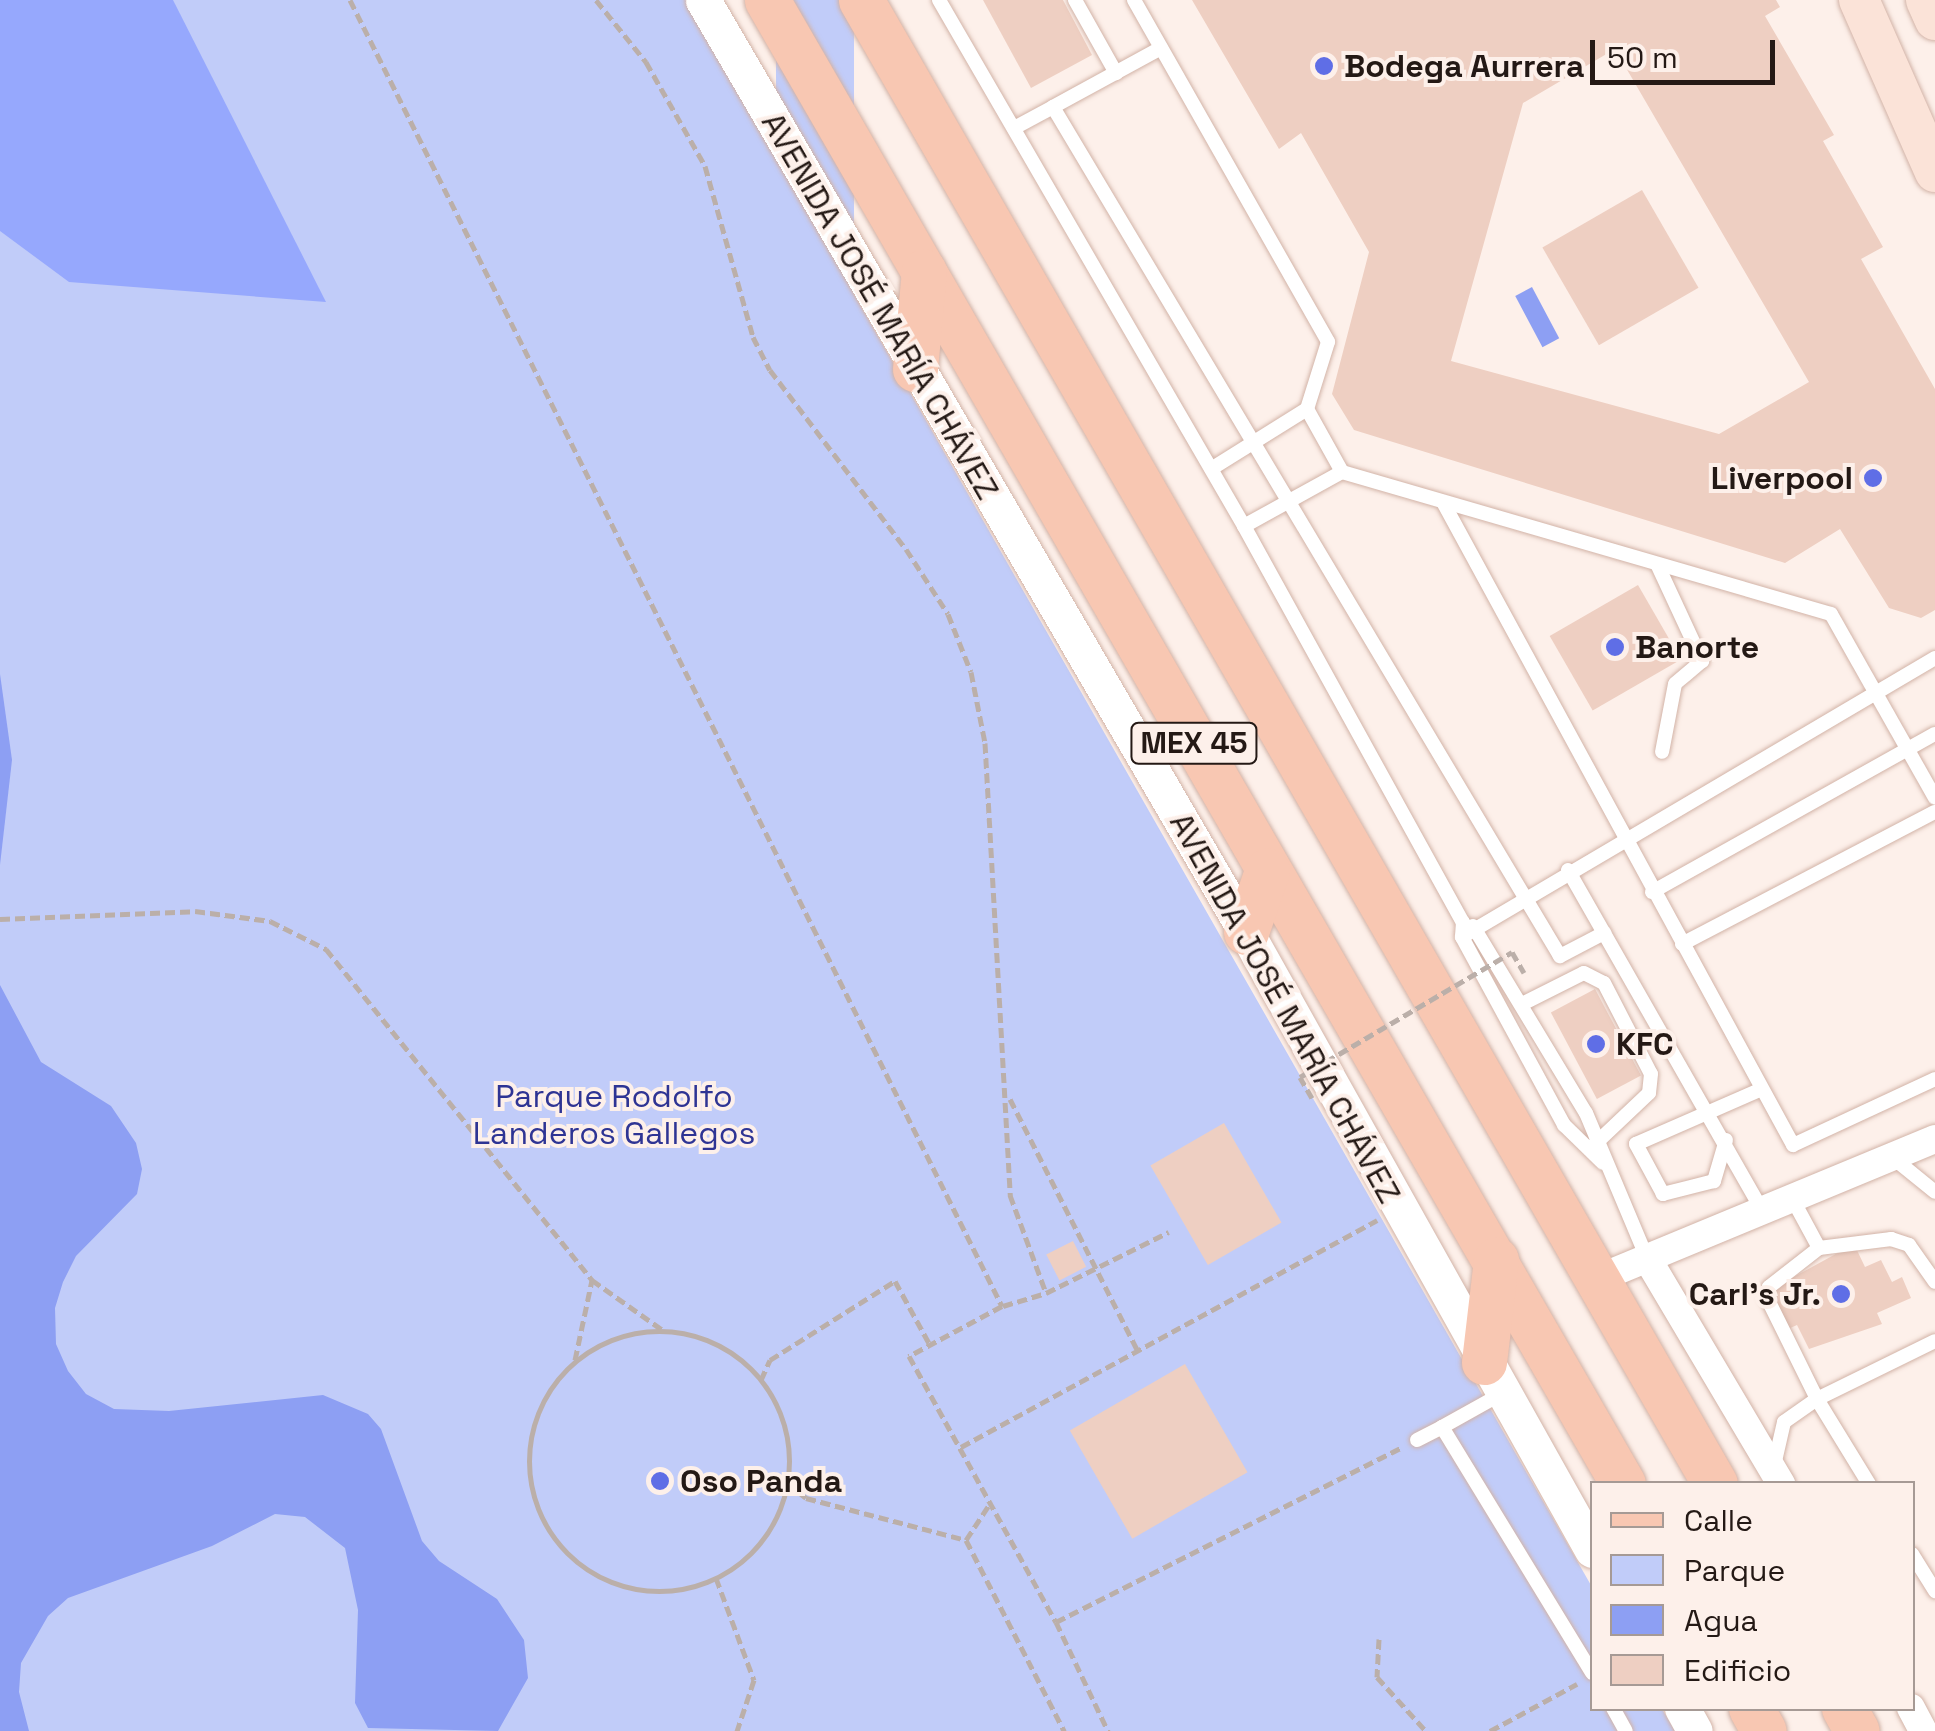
<!DOCTYPE html>
<html>
<head>
<meta charset="utf-8">
<style>
  body { margin:0 }
  #map { position:relative; width:1935px; height:1731px; overflow:hidden; background:#fdf0ea; font-family:"Space Grotesk",sans-serif }
  div>[style] { position:absolute }
  .green>* { inset:0; background:#c1ccf9; transform-origin:0 0 }
  .forest>* { inset:0; background:#96a8fd }
  .water>* { inset:0; background:#8d9ff3; transform-origin:0 0 }
  .building>* { inset:0; background:#eecfc2; transform-origin:0 0 }
  .path>* { height:5px; margin-top:-2.5px; transform-origin:0; background:repeating-linear-gradient(90deg,#bbafa9 0 10px,transparent 0 15px) }
  .path>.ring { margin:-2.5px; padding:0; box-sizing:content-box; background:none; border:5px solid #bbafa9; border-radius:50% }
  .roads { filter:drop-shadow(0 0 2px #d2b3a7) drop-shadow(0 0 2px #d2b3a7) }
  .service>* { height:14px; margin:-7px; padding:0 7px; transform-origin:7px; border-radius:7px; background:#fff }
  .minor>* { height:28px; margin:-14px; padding:0 14px; transform-origin:14px; border-radius:14px; background:#fff }
  .tertiary>* { height:35px; margin:-17.5px; padding:0 17.5px; transform-origin:17.5px; border-radius:17.5px; background:#fff }
  .secondary>* { height:40px; margin:-20px; padding:0 20px; transform-origin:20px; border-radius:20px; background:#fbe3d8 }
  .primary>* { height:45px; margin:-22.5px; padding:0 22.5px; transform-origin:22.5px; border-radius:22.5px; background:#f8c7b2 }
  .path-bridge>* { height:5px; margin-top:-2.5px; transform-origin:0; background:repeating-linear-gradient(90deg,#bbafa9 0 10px,transparent 0 15px) }
  .dots>* { width:28px; height:28px; translate:-50% -50%; box-sizing:border-box; border:5px solid #fdf0ea; border-radius:50% }
  span { translate:-50% -50%; white-space:nowrap; text-align:center; line-height:1.15; -webkit-text-stroke:8px #fdf0ea; paint-order:stroke }
  .shield-label span { padding:2px 8px; background:#fdf0ea; border:2px solid; border-radius:8px; -webkit-text-stroke-width:0 }
  .shield-label { font-size:30px; color:#241915; font-weight:700 }
  .poi-label { font-size:32px; color:#241915; font-weight:700 }
  .left { translate:0 -50%; text-align:left }
  .right { translate:-100% -50%; text-align:right }
  .street-label { font-size:32px; color:#241915 }
  .park-label { font-size:32px; color:#2e3494 }
  .legend { position:absolute; left:1590px; top:1481px; width:325px; height:230px; box-sizing:border-box; background:#fdf0ea; border:2px solid #a69a95; margin:0; padding:12px 18px; list-style:none; font-size:30px; color:#241915 }
  .legend li { display:flex; align-items:center; gap:20px; height:50px }
  .legend b { width:50px; border:2px solid #a69a95 }
  .scale { position:absolute; left:1590px; top:40px; width:185px; height:45px; box-sizing:border-box; border:5px solid #241915; border-top:0; padding-left:12px; font-size:30px; line-height:35px; white-space:nowrap; color:#241915; -webkit-text-stroke:8px #fdf0ea; paint-order:stroke }
</style>
</head>
<body>
<div id="map">
  <div class="green">
    <i style="clip-path:polygon(0 0,686px 0,1592px 1587px,1592px 1708px,1662px 1709px,1675px 1731px,0 1731px)"></i>
    <i style="left:776px;top:0;width:78px;height:1709px"></i>
  </div>
  <div class="forest">
    <i style="clip-path:polygon(0 0,173px 0,326px 302px,69px 282px,0 231px)"></i>
  </div>
  <div class="water">
    <i style="left:1532px;top:287px;width:58px;height:19px;rotate:62deg"></i>
    <i style="clip-path:polygon(0 674px,12px 760px,0 865px)"></i>
    <i style="clip-path:polygon(0 985px,41px 1062px,111px 1106px,136px 1143px,142px 1169px,137px 1194px,76px 1256px,63px 1282px,55px 1308px,56px 1344px,68px 1371px,86px 1394px,114px 1409px,169px 1411px,323px 1395px,368px 1414px,381px 1429px,422px 1541px,439px 1561px,497px 1599px,524px 1640px,528px 1678px,498px 1731px,368px 1728px,355px 1703px,358px 1610px,345px 1548px,305px 1517px,275px 1514px,212px 1546px,68px 1598px,48px 1616px,21px 1663px,19px 1692px,29px 1731px,0 1731px)"></i>
  </div>
  <div class="building">
    <i style="clip-path:polygon(983px 0,1063px 0,1092px 55px,1031px 88px)"></i>
    <i style="clip-path:polygon(evenodd,1192px 0,1776px 0,1780px 7px,1765px 16px,1834px 135px,1823px 141px,1883px 247px,1861px 259px,1935px 389px,1935px 610px,1921px 618px,1889px 608px,1840px 529px,1785px 563px,1354px 430px,1332px 394px,1369px 252px,1301px 133px,1279px 149px,1192px 0,1615px 49px,1809px 382px,1719px 434px,1451px 361px,1523px 103px,1615px 49px)"></i>
    <i style="left:1642px;top:190px;width:113px;height:115px;rotate:60deg"></i>
    <i style="left:1638px;top:585px;width:86px;height:102px;rotate:60deg"></i>
    <i style="left:1595px;top:989px;width:98px;height:50px;rotate:62deg"></i>
    <i style="left:1224px;top:1123px;width:115px;height:85px;rotate:60deg"></i>
    <i style="left:1073px;top:1241px;width:29px;height:30px;rotate:63deg"></i>
    <i style="clip-path:polygon(1854px 1244px,1865px 1267px,1881px 1260px,1892px 1282px,1902px 1277px,1911px 1298px,1877px 1313px,1882px 1324px,1809px 1349px,1797px 1325px,1788px 1329px,1770px 1290px)"></i>
    <i style="left:1185px;top:1364px;width:125px;height:133px;rotate:60deg"></i>
  </div>
  <div class="path">
    <i style="left:350px;top:0;width:1460px;rotate:63.47deg"></i>
    <i style="left:1002px;top:1306px;width:106px;rotate:151.7deg"></i>
    <i style="left:909px;top:1356px;width:304px;rotate:61.1deg"></i>
    <i style="left:1056px;top:1622px;width:121px;rotate:64.5deg"></i>
    <i style="left:596px;top:0;width:80px;rotate:51.1deg"></i>
    <i style="left:646px;top:62px;width:120px;rotate:60.4deg"></i>
    <i style="left:705px;top:166px;width:178px;rotate:74.3deg"></i>
    <i style="left:753px;top:337px;width:37px;rotate:63deg"></i>
    <i style="left:770px;top:370px;width:225px;rotate:52.8deg"></i>
    <i style="left:906px;top:549px;width:77px;rotate:57.1deg"></i>
    <i style="left:948px;top:614px;width:62px;rotate:68.4deg"></i>
    <i style="left:971px;top:672px;width:72px;rotate:78.8deg"></i>
    <i style="left:985px;top:743px;width:453px;rotate:86.8deg"></i>
    <i style="left:1010px;top:1195px;width:104px;rotate:69.8deg"></i>
    <i style="left:0;top:919px;width:195px;rotate:-2.3deg"></i>
    <i style="left:195px;top:911px;width:76px;rotate:7.6deg"></i>
    <i style="left:270px;top:921px;width:63px;rotate:26.6deg"></i>
    <i style="left:326px;top:949px;width:425px;rotate:51.2deg"></i>
    <i style="left:592px;top:1280px;width:88px;rotate:35.3deg"></i>
    <i style="left:1010px;top:1099px;width:283px;rotate:63.1deg"></i>
    <i style="left:1003px;top:1306px;width:45px;rotate:-16.8deg"></i>
    <i style="left:1046px;top:1293px;width:137px;rotate:-26.4deg"></i>
    <i class="ring" style="left:529px;top:1331px;width:255px;height:255px"></i>
    <i style="left:575px;top:1360px;width:82px;rotate:-78deg"></i>
    <i style="left:761px;top:1380px;width:22px;rotate:-66deg"></i>
    <i style="left:770px;top:1360px;width:148px;rotate:-32.3deg"></i>
    <i style="left:895px;top:1281px;width:73px;rotate:61.3deg"></i>
    <i style="left:961px;top:1447px;width:474px;rotate:-28.6deg"></i>
    <i style="left:787px;top:1483px;width:24px;rotate:38deg"></i>
    <i style="left:806px;top:1498px;width:165px;rotate:14.7deg"></i>
    <i style="left:966px;top:1540px;width:42px;rotate:-56.7deg"></i>
    <i style="left:966px;top:1540px;width:215px;rotate:62.8deg"></i>
    <i style="left:716px;top:1578px;width:109px;rotate:69.6deg"></i>
    <i style="left:754px;top:1680px;width:54px;rotate:108.4deg"></i>
    <i style="left:1056px;top:1622px;width:386px;rotate:-26.8deg"></i>
    <i style="left:1379px;top:1639px;width:38px;rotate:93deg"></i>
    <i style="left:1377px;top:1677px;width:73px;rotate:47.8deg"></i>
    <i style="left:1490px;top:1731px;width:99px;rotate:-28.4deg"></i>
  </div>
  <div class="roads">
    <div class="service">
      <i style="left:939px;top:0;width:608px;rotate:59.89deg"></i>
      <i style="left:1244px;top:526px;width:453px;rotate:61.1deg"></i>
      <i style="left:1463px;top:922px;width:15px;rotate:94deg"></i>
      <i style="left:1462px;top:937px;width:214px;rotate:61.5deg"></i>
      <i style="left:1564px;top:1125px;width:54px;rotate:44.3deg"></i>
      <i style="left:1075px;top:0;width:84px;rotate:60.7deg"></i>
      <i style="left:1134px;top:0;width:393px;rotate:60.4deg"></i>
      <i style="left:1328px;top:342px;width:70px;rotate:107.4deg"></i>
      <i style="left:1307px;top:409px;width:113px;rotate:148deg"></i>
      <i style="left:1161px;top:48px;width:123px;rotate:151.4deg"></i>
      <i style="left:1053px;top:107px;width:989px;rotate:59.16deg"></i>
      <i style="left:1560px;top:956px;width:50px;rotate:-27.6deg"></i>
      <i style="left:1014px;top:128px;width:44px;rotate:-28.3deg"></i>
      <i style="left:1307px;top:409px;width:72px;rotate:60.9deg"></i>
      <i style="left:1342px;top:472px;width:509px;rotate:16.19deg"></i>
      <i style="left:1831px;top:614px;width:211px;rotate:60.5deg"></i>
      <i style="left:1444px;top:504px;width:730px;rotate:61.43deg"></i>
      <i style="left:1793px;top:1145px;width:157px;rotate:-24.9deg"></i>
      <i style="left:1244px;top:526px;width:112px;rotate:-28.9deg"></i>
      <i style="left:1658px;top:566px;width:105px;rotate:65.1deg"></i>
      <i style="left:1702px;top:661px;width:35px;rotate:140deg"></i>
      <i style="left:1675px;top:684px;width:69px;rotate:100.8deg"></i>
      <i style="left:1568px;top:870px;width:391px;rotate:60.3deg"></i>
      <i style="left:1652px;top:892px;width:324px;rotate:-29.2deg"></i>
      <i style="left:1473px;top:926px;width:218px;rotate:58.9deg"></i>
      <i style="left:1586px;top:1113px;width:157px;rotate:67.2deg"></i>
      <i style="left:1462px;top:937px;width:549px;rotate:-30.53deg"></i>
      <i style="left:1682px;top:944px;width:285px;rotate:-27.6deg"></i>
      <i style="left:1522px;top:1004px;width:69px;rotate:-26.6deg"></i>
      <i style="left:1584px;top:973px;width:22px;rotate:27deg"></i>
      <i style="left:1604px;top:983px;width:102px;rotate:62.7deg"></i>
      <i style="left:1651px;top:1074px;width:19px;rotate:96deg"></i>
      <i style="left:1649px;top:1093px;width:76px;rotate:136.6deg"></i>
      <i style="left:1726px;top:1140px;width:43px;rotate:106.3deg"></i>
      <i style="left:1714px;top:1181px;width:53px;rotate:165.7deg"></i>
      <i style="left:1663px;top:1194px;width:57px;rotate:-118.4deg"></i>
      <i style="left:1636px;top:1144px;width:137px;rotate:-23.6deg"></i>
      <i style="left:1892px;top:1157px;width:55px;rotate:39.1deg"></i>
      <i style="left:1819px;top:1248px;width:73px;rotate:-7.1deg"></i>
      <i style="left:1891px;top:1239px;width:19px;rotate:18deg"></i>
      <i style="left:1909px;top:1245px;width:45px;rotate:54.9deg"></i>
      <i style="left:1503px;top:1393px;width:70px;rotate:150.9deg"></i>
      <i style="left:1442px;top:1427px;width:288px;rotate:58.6deg"></i>
      <i style="left:1417px;top:1440px;width:28px;rotate:-27deg"></i>
      <i style="left:1773px;top:1470px;width:49px;rotate:-77.1deg"></i>
      <i style="left:1784px;top:1422px;width:40px;rotate:-34.9deg"></i>
      <i style="left:1817px;top:1399px;width:113px;rotate:-116.3deg"></i>
      <i style="left:1767px;top:1298px;width:11px;rotate:-80deg"></i>
      <i style="left:1769px;top:1287px;width:63px;rotate:-38deg"></i>
      <i style="left:1819px;top:1248px;width:57px;rotate:-118.4deg"></i>
      <i style="left:1869px;top:1484px;width:100px;rotate:-121.5deg"></i>
      <i style="left:1817px;top:1399px;width:131px;rotate:-26.2deg"></i>
      <i style="left:1912px;top:1554px;width:44px;rotate:58.1deg"></i>
      <i style="left:1613px;top:1708px;width:26px;rotate:61deg"></i>
    </div>
    <div class="minor">
      <i style="left:1647px;top:1258px;width:263px;rotate:59.3deg"></i>
      <i style="left:1597px;top:1279px;width:366px;rotate:-22.5deg"></i>
      <i style="left:1911px;top:1708px;width:26px;rotate:62deg"></i>
    </div>
    <div class="tertiary">
      <i style="left:703px;top:0;width:1079px;rotate:59.77deg"></i>
      <i style="left:1246px;top:932px;width:708px;rotate:60.76deg"></i>
      <i style="left:1682px;top:1708px;width:26px;rotate:61deg"></i>
    </div>
    <div class="secondary">
      <i style="left:1859px;top:0;width:188px;rotate:66.2deg"></i>
      <i style="left:1926px;top:0;width:22px;rotate:66deg"></i>
    </div>
    <div class="primary">
      <i style="left:767px;top:0;width:1713px;rotate:60.02deg"></i>
      <i style="left:861px;top:0;width:1712px;rotate:60.08deg"></i>
      <i style="left:915px;top:369px;width:98px;rotate:-84.8deg"></i>
      <i style="left:1246px;top:932px;width:65px;rotate:-71deg"></i>
      <i style="left:1484px;top:1362px;width:103px;rotate:-83.3deg"></i>
      <i style="left:1751px;top:1708px;width:26px;rotate:61deg"></i>
      <i style="left:1844px;top:1708px;width:26px;rotate:61deg"></i>
    </div>
  </div>
  <div class="path-bridge">
    <i style="left:1312px;top:1098px;width:24px;rotate:-120deg"></i>
    <i style="left:1300px;top:1077px;width:246px;rotate:-30.5deg"></i>
    <i style="left:1512px;top:952px;width:24px;rotate:60deg"></i>
  </div>
  <div class="dots">
    <i style="left:1324px;top:66px;background:#5f6ee6"></i>
    <i style="left:1873px;top:478px;background:#5f6ee6"></i>
    <i style="left:1615px;top:647px;background:#5f6ee6"></i>
    <i style="left:1596px;top:1044px;background:#5f6ee6"></i>
    <i style="left:1841px;top:1294px;background:#5f6ee6"></i>
    <i style="left:660px;top:1481px;background:#5f6ee6"></i>
  </div>
  <div class="shield-label">
    <span style="left:1194px;top:743px">MEX 45</span>
  </div>
  <div class="poi-label">
    <span class="left" style="left:1344px;top:66px">Bodega Aurrera</span>
    <span class="right" style="left:1853px;top:478px">Liverpool</span>
    <span class="left" style="left:1635px;top:647px">Banorte</span>
    <span class="left" style="left:1616px;top:1044px">KFC</span>
    <span class="right" style="left:1821px;top:1294px">Carl's Jr.</span>
    <span class="left" style="left:680px;top:1481px">Oso Panda</span>
  </div>
  <div class="street-label">
    <span style="left:880px;top:306px;rotate:60deg">AVENIDA JOSÉ MARÍA CHÁVEZ</span>
    <span style="left:1285px;top:1008px;rotate:61deg">AVENIDA JOSÉ MARÍA CHÁVEZ</span>
  </div>
  <div class="park-label">
    <span style="left:614px;top:1115px">Parque Rodolfo<br>Landeros Gallegos</span>
  </div>
  <ul class="legend">
  <li><b style="height:12px;background:#f8c7b2"></b>Calle</li>
  <li><b style="height:28px;background:#c1ccf9"></b>Parque</li>
  <li><b style="height:28px;background:#8d9ff3"></b>Agua</li>
  <li><b style="height:28px;background:#eecfc2"></b>Edificio</li>
  </ul>
  <div class="scale">50 m</div>
</div>
</body>
</html>
